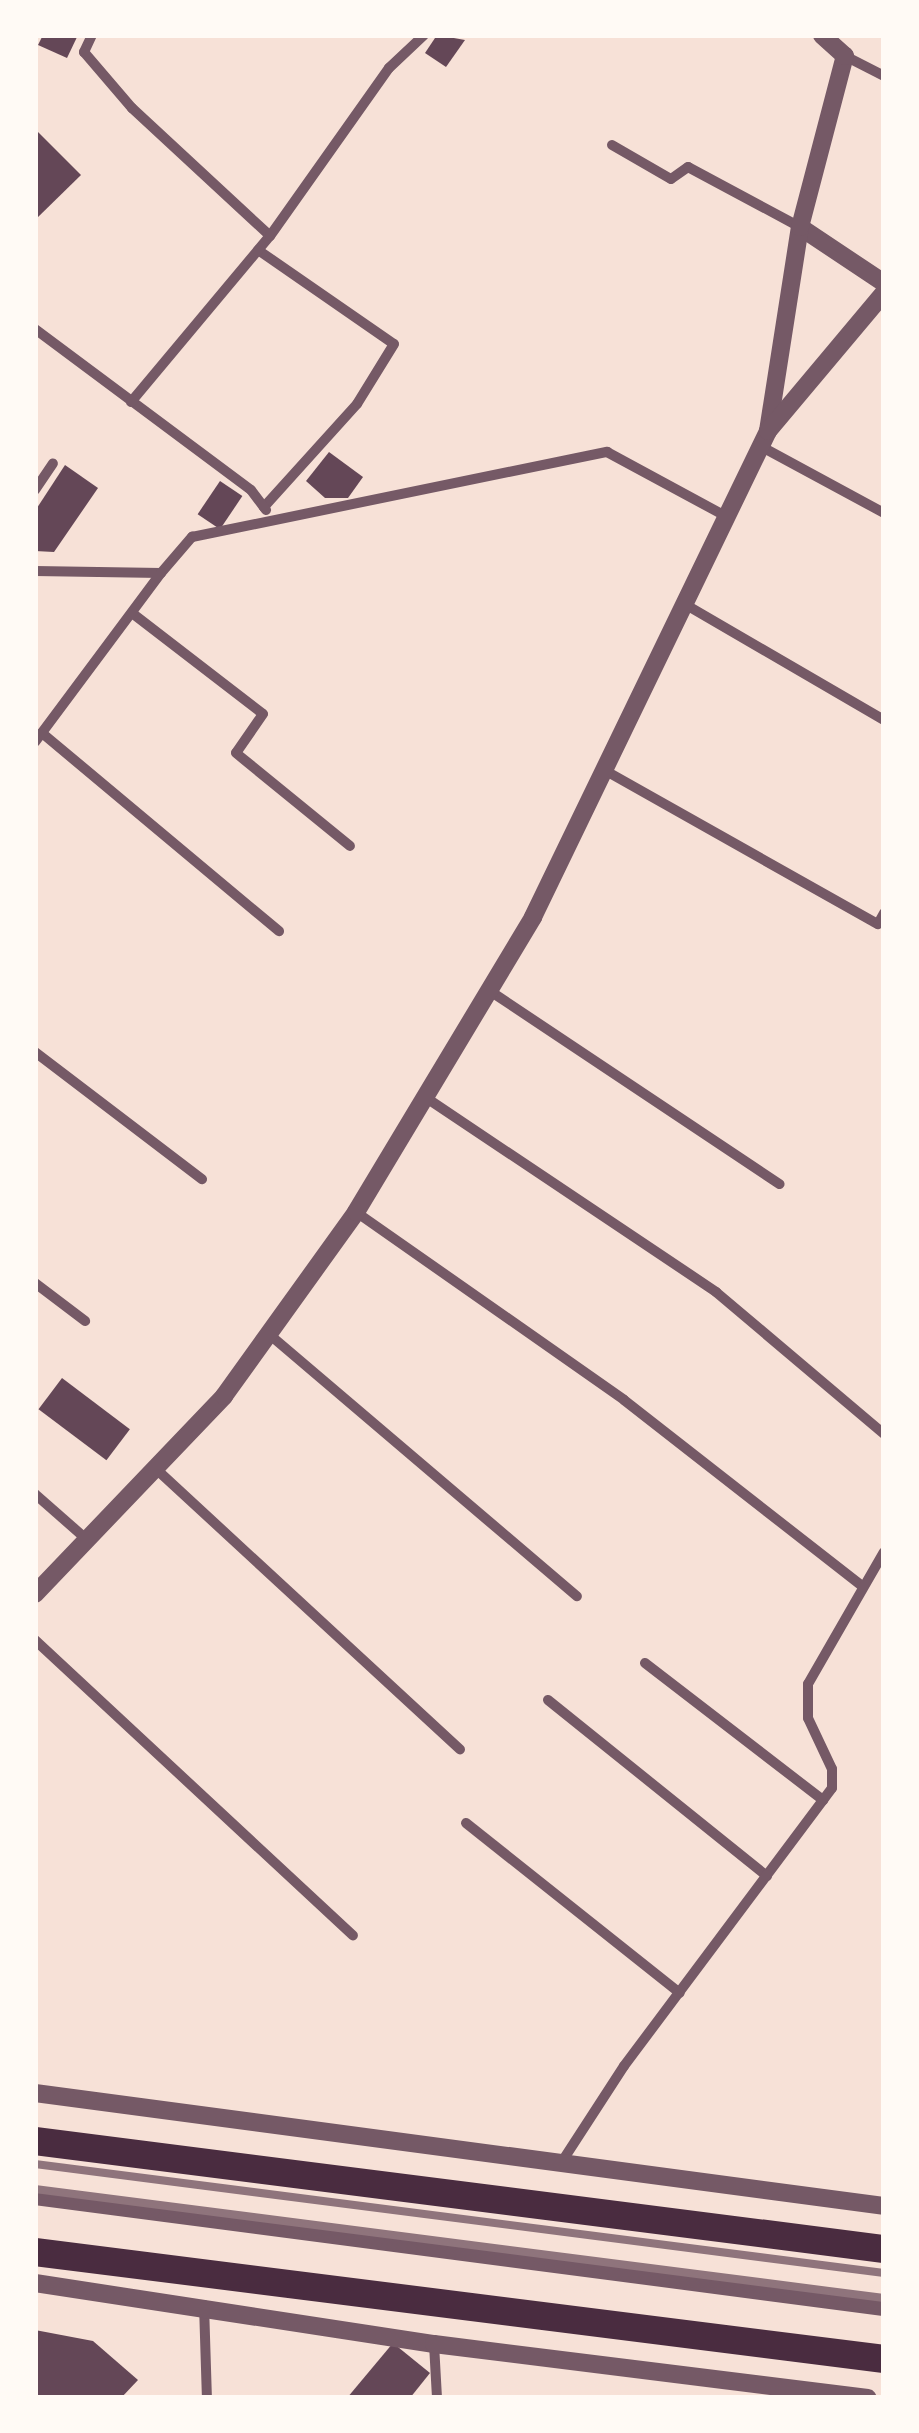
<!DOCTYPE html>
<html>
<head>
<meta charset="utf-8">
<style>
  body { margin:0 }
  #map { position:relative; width:919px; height:2433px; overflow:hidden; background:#f7e1d7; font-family:"Fira Sans",sans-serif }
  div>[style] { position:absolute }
  .building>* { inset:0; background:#644757; transform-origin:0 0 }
  .minor>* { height:10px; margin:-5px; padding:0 5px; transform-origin:5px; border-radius:5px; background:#755966 }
  .tertiary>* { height:18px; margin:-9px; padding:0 9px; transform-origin:9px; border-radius:9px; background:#755966 }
  .trunk>* { height:28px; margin:-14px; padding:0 14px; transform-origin:14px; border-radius:14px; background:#4a2c40 }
  .rail>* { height:8px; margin:-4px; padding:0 4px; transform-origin:4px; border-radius:4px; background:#8f747c }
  span { translate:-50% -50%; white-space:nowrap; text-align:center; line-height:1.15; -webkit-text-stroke:10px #fffaf5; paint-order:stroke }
  .frame { position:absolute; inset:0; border:38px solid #fffaf5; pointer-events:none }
</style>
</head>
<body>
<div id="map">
  <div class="building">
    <i style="clip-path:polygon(43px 35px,78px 35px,67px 58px,38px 45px)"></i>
    <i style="clip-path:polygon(437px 35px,465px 40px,446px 67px,425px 53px)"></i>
    <i style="clip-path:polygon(35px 129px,81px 175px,35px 220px)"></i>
    <i style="clip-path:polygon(329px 452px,363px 477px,348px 498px,325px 498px,306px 481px)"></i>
    <i style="clip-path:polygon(65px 465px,98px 488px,54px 552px,35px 551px,35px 511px)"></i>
    <i style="left:220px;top:481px;width:27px;height:40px;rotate:34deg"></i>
    <i style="left:62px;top:1378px;width:85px;height:39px;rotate:37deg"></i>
    <i style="clip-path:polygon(35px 2330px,93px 2341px,138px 2380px,121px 2398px,35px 2398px)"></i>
    <i style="clip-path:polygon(393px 2343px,430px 2373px,410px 2398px,347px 2398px)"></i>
  </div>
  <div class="minor">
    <i style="left:92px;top:35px;width:19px;rotate:115deg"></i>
    <i style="left:84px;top:52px;width:74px;rotate:49.4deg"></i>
    <i style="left:132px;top:108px;width:188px;rotate:42.8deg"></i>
    <i style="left:845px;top:56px;width:44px;rotate:27.1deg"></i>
    <i style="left:612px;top:145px;width:68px;rotate:30deg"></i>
    <i style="left:671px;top:179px;width:21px;rotate:-35deg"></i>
    <i style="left:688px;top:167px;width:127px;rotate:28.2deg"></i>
    <i style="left:258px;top:250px;width:165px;rotate:34.7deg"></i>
    <i style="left:394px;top:344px;width:70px;rotate:121.7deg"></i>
    <i style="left:357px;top:404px;width:139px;rotate:132.1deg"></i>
    <i style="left:35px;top:329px;width:269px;rotate:36.7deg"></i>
    <i style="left:251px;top:490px;width:25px;rotate:53deg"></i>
    <i style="left:131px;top:402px;width:217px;rotate:-50.1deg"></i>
    <i style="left:270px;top:236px;width:206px;rotate:-54.7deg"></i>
    <i style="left:389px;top:68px;width:48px;rotate:-43.3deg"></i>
    <i style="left:762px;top:447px;width:139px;rotate:28.4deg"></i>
    <i style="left:35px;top:490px;width:32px;rotate:-56deg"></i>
    <i style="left:35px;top:571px;width:126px;rotate:0.9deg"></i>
    <i style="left:161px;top:573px;width:48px;rotate:-49.3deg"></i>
    <i style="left:192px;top:537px;width:424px;rotate:-11.6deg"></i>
    <i style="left:607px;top:452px;width:136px;rotate:28.4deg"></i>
    <i style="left:688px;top:606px;width:227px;rotate:30.2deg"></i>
    <i style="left:132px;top:613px;width:165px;rotate:37.6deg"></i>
    <i style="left:263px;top:714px;width:47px;rotate:124.7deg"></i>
    <i style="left:236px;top:753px;width:147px;rotate:39.2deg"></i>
    <i style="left:42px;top:733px;width:309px;rotate:39.9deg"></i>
    <i style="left:35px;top:742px;width:211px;rotate:-53.3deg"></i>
    <i style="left:606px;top:771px;width:312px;rotate:29.4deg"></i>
    <i style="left:878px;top:924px;width:13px;rotate:-61deg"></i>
    <i style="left:490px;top:991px;width:348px;rotate:33.7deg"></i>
    <i style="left:35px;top:1052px;width:210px;rotate:37.3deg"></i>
    <i style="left:428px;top:1099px;width:347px;rotate:33.8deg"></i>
    <i style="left:716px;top:1292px;width:220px;rotate:40.2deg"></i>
    <i style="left:356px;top:1212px;width:327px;rotate:35deg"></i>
    <i style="left:624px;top:1400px;width:303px;rotate:38deg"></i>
    <i style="left:35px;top:1283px;width:63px;rotate:37.2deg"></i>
    <i style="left:270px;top:1335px;width:403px;rotate:40.4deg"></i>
    <i style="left:155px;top:1468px;width:415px;rotate:42.7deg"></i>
    <i style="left:35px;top:1494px;width:67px;rotate:41.3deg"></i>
    <i style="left:35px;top:1640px;width:434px;rotate:42.9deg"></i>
    <i style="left:645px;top:1663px;width:225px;rotate:37.6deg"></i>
    <i style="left:548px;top:1700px;width:281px;rotate:38.8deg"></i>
    <i style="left:466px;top:1823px;width:273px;rotate:38.5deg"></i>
    <i style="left:563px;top:2160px;width:112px;rotate:-57deg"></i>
    <i style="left:624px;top:2066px;width:347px;rotate:-53.2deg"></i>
    <i style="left:832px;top:1788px;width:19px;rotate:-90deg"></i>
    <i style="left:832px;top:1769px;width:56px;rotate:-115.2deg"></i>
    <i style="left:808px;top:1718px;width:34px;rotate:-90deg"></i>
    <i style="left:808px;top:1684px;width:152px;rotate:-60.1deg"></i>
    <i style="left:204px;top:2305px;width:93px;rotate:88.2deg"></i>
    <i style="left:434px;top:2344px;width:54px;rotate:86.8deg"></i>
  </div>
  <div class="tertiary">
    <i style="left:800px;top:227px;width:101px;rotate:33.7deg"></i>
    <i style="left:768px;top:431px;width:206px;rotate:-81.1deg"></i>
    <i style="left:800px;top:227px;width:177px;rotate:-75.3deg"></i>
    <i style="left:845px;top:56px;width:31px;rotate:-138deg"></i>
    <i style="left:35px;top:1594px;width:274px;rotate:-46.3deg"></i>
    <i style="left:224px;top:1396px;width:226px;rotate:-54.3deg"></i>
    <i style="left:356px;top:1212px;width:344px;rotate:-59deg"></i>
    <i style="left:533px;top:917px;width:540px;rotate:-64.19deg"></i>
    <i style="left:768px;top:431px;width:180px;rotate:-50deg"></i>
    <i style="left:35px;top:2093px;width:856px;rotate:7.58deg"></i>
    <i style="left:35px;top:2196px;width:856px;rotate:7.45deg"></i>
    <i style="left:35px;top:2283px;width:404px;rotate:8.7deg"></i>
    <i style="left:434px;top:2344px;width:437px;rotate:7.1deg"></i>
  </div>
  <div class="trunk">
    <i style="left:35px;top:2141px;width:856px;rotate:7.25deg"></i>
    <i style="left:35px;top:2252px;width:856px;rotate:7.18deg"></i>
  </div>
  <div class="rail">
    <i style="left:35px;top:2164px;width:856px;rotate:7.32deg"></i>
    <i style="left:35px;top:2189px;width:856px;rotate:7.32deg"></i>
  </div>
  <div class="frame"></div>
</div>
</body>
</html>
